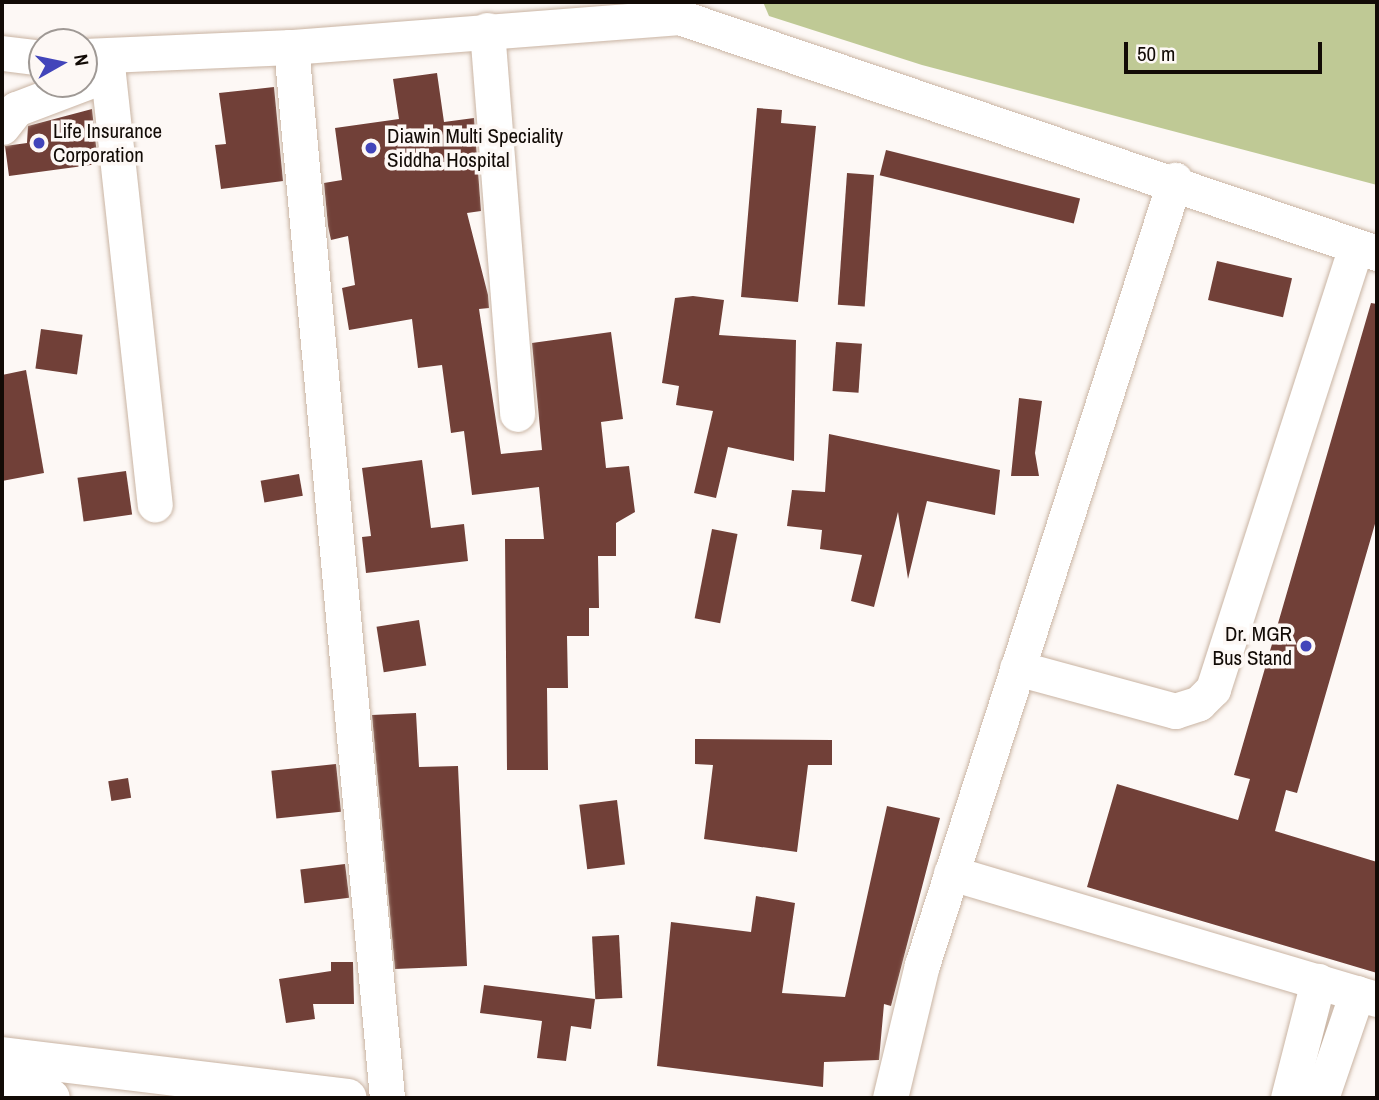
<!DOCTYPE html>
<html>
<head>
<meta charset="utf-8">
<style>
  body { margin:0 }
  #map { position:relative; width:1379px; height:1100px; overflow:hidden; background:#fdf8f5; font-family:"Archivo Narrow",sans-serif }
  div>[style] { position:absolute }
  .water>* { inset:0; background:#bfc995 }
  .building>* { inset:0; background:#714038; transform-origin:0 0 }
  .roads { filter:drop-shadow(0 0 2px #c9b4a3) drop-shadow(0 0 2px #c9b4a3) }
  .minor>* { height:35px; margin:-17.5px; padding:0 17.5px; transform-origin:17.5px; border-radius:17.5px; background:#fff }
  .major>* { height:38px; margin:-19px; padding:0 19px; transform-origin:19px; border-radius:19px; background:#fff }
  .dots>* { width:19px; height:19px; translate:-50% -50%; box-sizing:border-box; border:4px solid #fdf8f5; border-radius:50% }
  span { translate:-50% -50%; white-space:nowrap; text-align:center; line-height:1.15; -webkit-text-stroke:7px #fdf8f5; paint-order:stroke }
  .poi-label { font-size:21px; color:#120b06 }
  .left { translate:0 -50%; text-align:left }
  .right { translate:-100% -50%; text-align:right }
  .frame { position:absolute; inset:0; border:4px solid #120b06; pointer-events:none }
  .north { position:absolute; left:28px; top:28px; width:70px; height:70px; box-sizing:border-box; background:#fdf8f5; border:2px solid #9f9995; border-radius:50%; rotate:81deg; font-size:19px; font-weight:700; line-height:28px; text-align:center; color:#120b06 }
  .north::after { content:''; display:block; margin:auto; width:24px; height:32px; background:#4245ba; clip-path:polygon(50% 0,100% 100%,50% 72%,0 100%) }
  .scale { position:absolute; left:1124px; top:42px; width:198px; height:32px; box-sizing:border-box; border:4px solid #120b06; border-top:0; padding-left:9px; font-size:21px; line-height:24px; white-space:nowrap; color:#120b06; -webkit-text-stroke:5px #fdf8f5; paint-order:stroke }
</style>
</head>
<body>
<div id="map">
  <div class="water">
    <i style="clip-path:polygon(763px 2px,1377px 2px,1377px 185px,922px 65px,769px 16px)"></i>
  </div>
  <div class="building">
    <i style="clip-path:polygon(437px 73px,444px 122px,474px 118px,481px 211px,467px 213px,488px 295px,489px 308px,479px 309px,501px 454px,542px 450px,532px 343px,611px 332px,623px 419px,601px 422px,606px 468px,629px 466px,635px 512px,616px 523px,616px 556px,598px 556px,599px 608px,589px 608px,589px 636px,567px 636px,568px 688px,547px 688px,548px 770px,507px 770px,505px 539px,544px 539px,539px 487px,472px 495px,464px 431px,451px 433px,442px 365px,418px 368px,412px 319px,349px 330px,342px 288px,355px 285px,348px 236px,331px 240px,328px 226px,324px 183px,342px 180px,335px 128px,399px 119px,393px 79px)"></i>
    <i style="clip-path:polygon(274px 87px,283px 181px,221px 189px,215px 145px,226px 144px,219px 93px)"></i>
    <i style="clip-path:polygon(757px 108px,782px 110px,781px 123px,816px 126px,798px 302px,741px 297px)"></i>
    <i style="clip-path:polygon(92px 109px,98px 164px,9px 176px,5px 146px,27px 143px,28px 126px)"></i>
    <i style="left:886px;top:150px;width:200px;height:26px;rotate:14deg"></i>
    <i style="left:847px;top:173px;width:27px;height:132px;rotate:4deg"></i>
    <i style="left:1217px;top:261px;width:77px;height:40px;rotate:13deg"></i>
    <i style="clip-path:polygon(693px 296px,724px 300px,719px 335px,796px 340px,794px 461px,728px 447px,716px 498px,694px 493px,713px 411px,676px 405px,679px 386px,662px 383px,675px 298px)"></i>
    <i style="clip-path:polygon(1371px 303px,1377px 304px,1377px 517px,1297px 793px,1286px 790px,1275px 831px,1377px 862px,1377px 973px,1087px 887px,1117px 784px,1238px 820px,1250px 779px,1234px 775px)"></i>
    <i style="left:41px;top:329px;width:42px;height:40px;rotate:8deg"></i>
    <i style="left:836px;top:342px;width:26px;height:49px;rotate:4deg"></i>
    <i style="clip-path:polygon(26px 370px,44px 473px,2px 481px,2px 375px)"></i>
    <i style="clip-path:polygon(1019px 398px,1042px 401px,1035px 453px,1039px 476px,1011px 476px)"></i>
    <i style="clip-path:polygon(829px 434px,1000px 470px,995px 515px,927px 501px,908px 579px,898px 512px,874px 607px,851px 601px,862px 555px,820px 549px,822px 530px,787px 526px,792px 490px,825px 492px)"></i>
    <i style="clip-path:polygon(422px 460px,431px 528px,464px 524px,468px 561px,366px 573px,362px 537px,371px 536px,362px 468px)"></i>
    <i style="left:126px;top:471px;width:44px;height:49px;rotate:82deg"></i>
    <i style="left:299px;top:474px;width:22px;height:39px;rotate:80deg"></i>
    <i style="left:712px;top:529px;width:26px;height:91px;rotate:11deg"></i>
    <i style="left:419px;top:620px;width:46px;height:43px;rotate:81deg"></i>
    <i style="clip-path:polygon(416px 713px,419px 767px,458px 766px,467px 966px,395px 969px,372px 715px)"></i>
    <i style="clip-path:polygon(695px 739px,832px 740px,832px 765px,808px 765px,797px 852px,704px 839px,713px 765px,695px 764px)"></i>
    <i style="left:336px;top:764px;width:48px;height:65px;rotate:84deg"></i>
    <i style="left:128px;top:778px;width:20px;height:20px;rotate:81deg"></i>
    <i style="left:617px;top:800px;width:65px;height:38px;rotate:83deg"></i>
    <i style="clip-path:polygon(887px 806px,940px 818px,891px 1006px,884px 1004px,879px 1060px,824px 1062px,823px 1087px,657px 1066px,671px 922px,751px 932px,756px 896px,795px 903px,782px 993px,845px 997px)"></i>
    <i style="left:345px;top:864px;width:34px;height:45px;rotate:83deg"></i>
    <i style="left:619px;top:935px;width:63px;height:27px;rotate:87deg"></i>
    <i style="clip-path:polygon(331px 962px,353px 962px,354px 1004px,313px 1004px,315px 1019px,286px 1023px,279px 979px,331px 971px)"></i>
    <i style="clip-path:polygon(484px 985px,595px 999px,591px 1029px,571px 1026px,566px 1061px,537px 1058px,542px 1021px,480px 1013px)"></i>
  </div>
  <div class="roads">
    <div class="minor">
      <i style="left:487px;top:30px;width:385px;rotate:85.5deg"></i>
      <i style="left:291px;top:47px;width:1055px;rotate:84.78deg"></i>
      <i style="left:2px;top:53px;width:40px;rotate:7.1deg"></i>
      <i style="left:84px;top:56px;width:207px;rotate:-2.5deg"></i>
      <i style="left:291px;top:47px;width:389px;rotate:-4.4deg"></i>
      <i style="left:679px;top:17px;width:737px;rotate:18.68deg"></i>
      <i style="left:2px;top:127px;width:23px;rotate:-52deg"></i>
      <i style="left:16px;top:109px;width:98px;rotate:-20.8deg"></i>
      <i style="left:108px;top:74px;width:433px;rotate:83.8deg"></i>
      <i style="left:1017px;top:668px;width:164px;rotate:15.2deg"></i>
      <i style="left:1175px;top:711px;width:25px;rotate:-18deg"></i>
      <i style="left:1199px;top:703px;width:20px;rotate:-45deg"></i>
      <i style="left:1213px;top:689px;width:465px;rotate:-72.1deg"></i>
      <i style="left:951px;top:873px;width:444px;rotate:16.5deg"></i>
      <i style="left:890px;top:1098px;width:137px;rotate:-76.5deg"></i>
      <i style="left:922px;top:965px;width:825px;rotate:-72.14deg"></i>
      <i style="left:1288px;top:1098px;width:121px;rotate:-75.6deg"></i>
      <i style="left:1321px;top:1098px;width:111px;rotate:-71.1deg"></i>
    </div>
    <div class="major">
      <i style="left:2px;top:1056px;width:348px;rotate:6.9deg"></i>
      <i style="left:2px;top:1093px;width:49px;rotate:5.8deg"></i>
    </div>
  </div>
  <div class="dots">
    <i style="left:39px;top:143px;background:#4245ba"></i>
    <i style="left:371px;top:148px;background:#4245ba"></i>
    <i style="left:1306px;top:646px;background:#4245ba"></i>
  </div>
  <div class="poi-label">
    <span class="left" style="left:53px;top:143px">Life Insurance<br>Corporation</span>
    <span class="left" style="left:387px;top:148px">Diawin Multi Speciality<br>Siddha Hospital</span>
    <span class="right" style="left:1292px;top:646px">Dr. MGR<br>Bus Stand</span>
  </div>
  <div class="frame"></div>
  <div class="north">N</div>
  <div class="scale">50 m</div>
</div>
</body>
</html>
